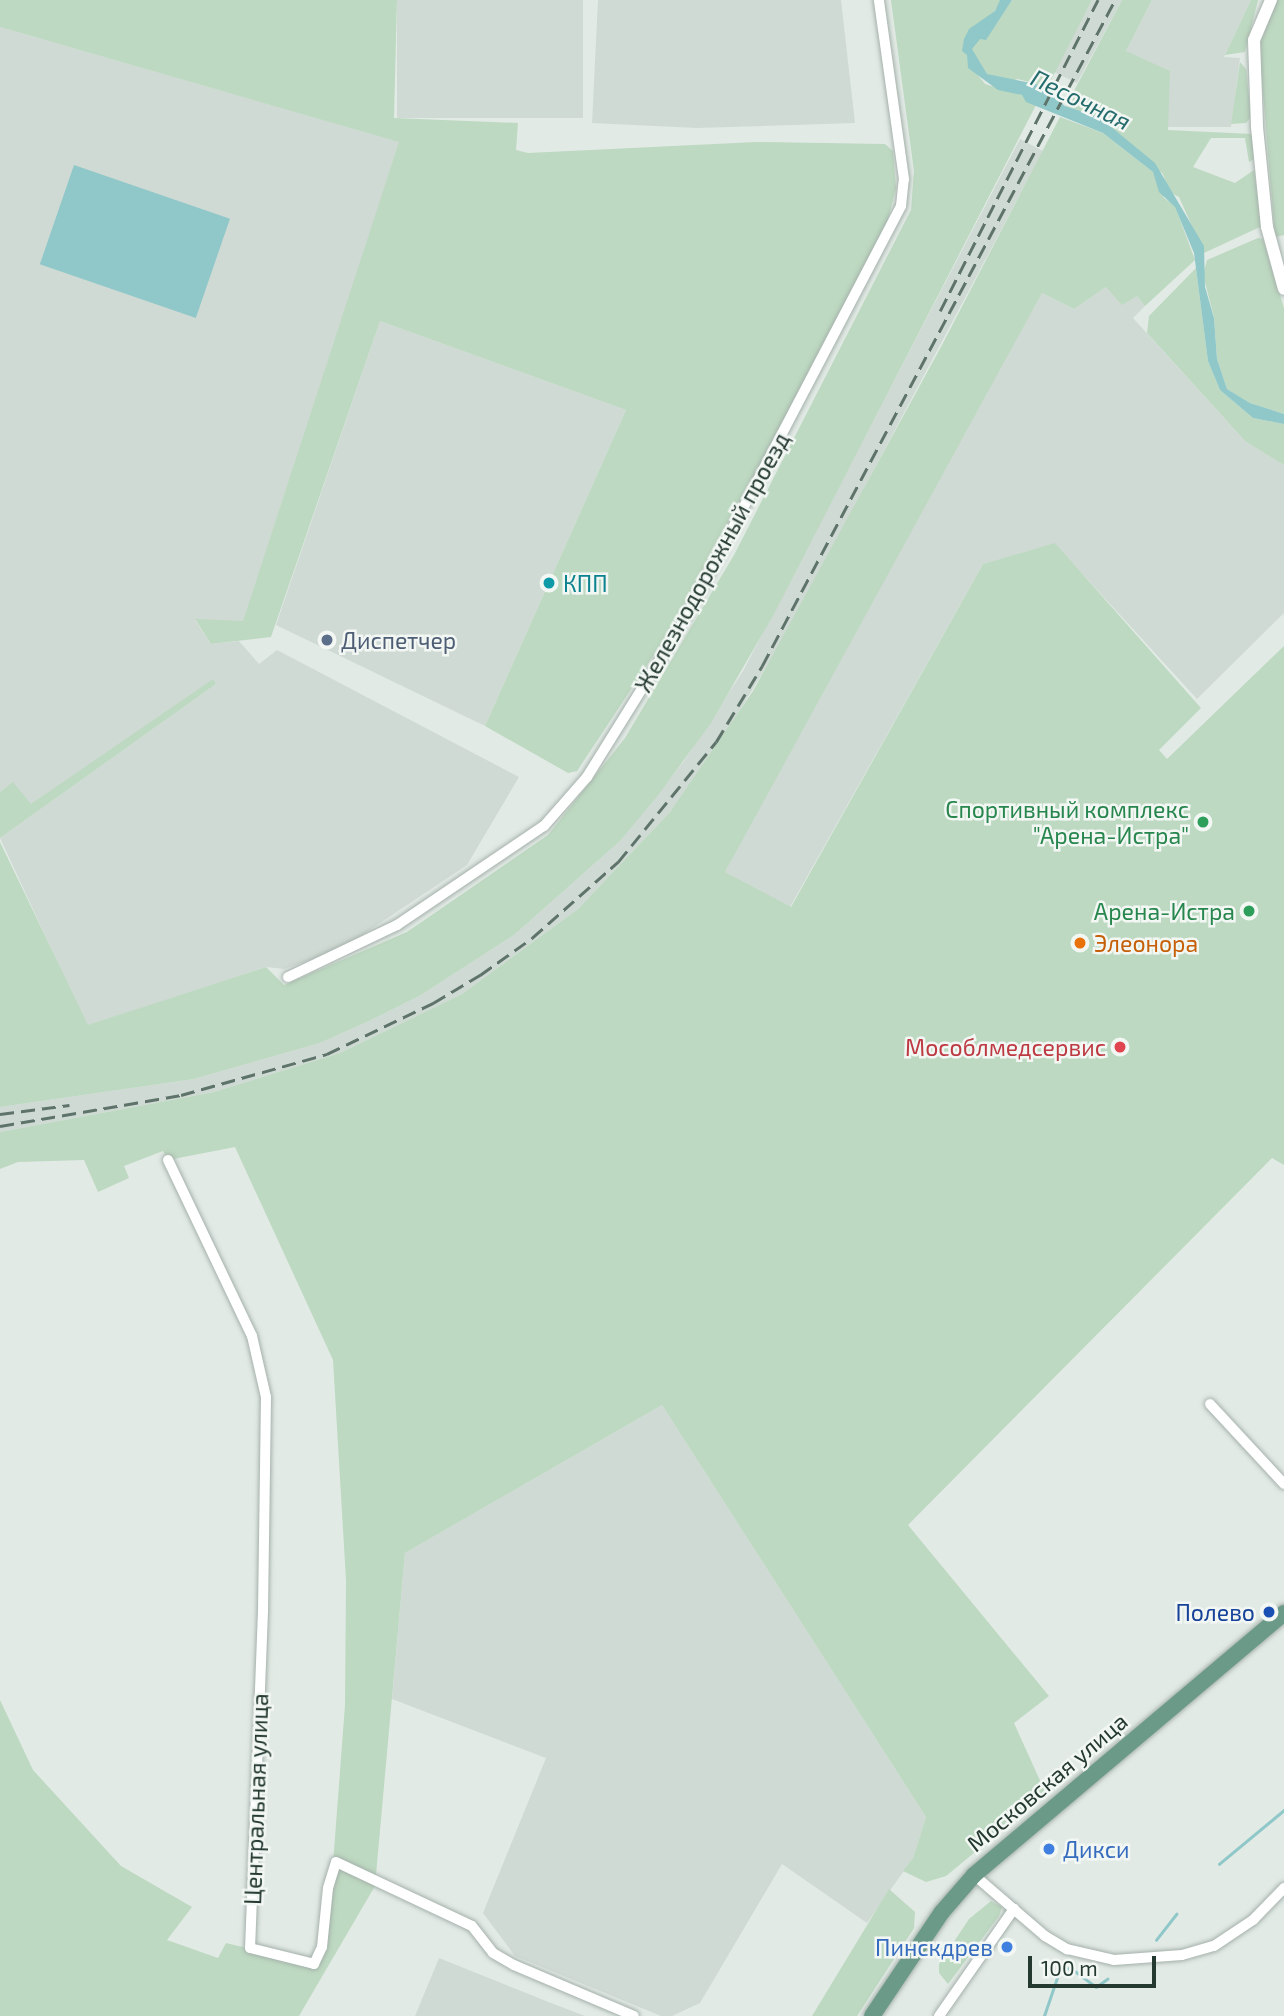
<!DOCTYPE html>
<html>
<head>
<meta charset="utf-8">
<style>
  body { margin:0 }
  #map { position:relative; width:1284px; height:2016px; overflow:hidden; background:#e2eae5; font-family:"Exo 2",sans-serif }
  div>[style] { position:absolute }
  .built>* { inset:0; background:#d0dad4; transform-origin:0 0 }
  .green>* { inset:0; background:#bdd9c1 }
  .water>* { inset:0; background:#90c8c9; transform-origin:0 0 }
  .stream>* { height:2.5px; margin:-1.25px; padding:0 1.25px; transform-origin:1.25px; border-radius:1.25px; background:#90c8c9 }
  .roads { filter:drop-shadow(0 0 2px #a5b1ab) drop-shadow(0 0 2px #a5b1ab) }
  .minor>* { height:10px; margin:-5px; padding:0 5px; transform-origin:5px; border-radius:5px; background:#fff }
  .tertiary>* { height:12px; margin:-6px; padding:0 6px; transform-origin:6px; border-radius:6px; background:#fff }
  .primary>* { height:16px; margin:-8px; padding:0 8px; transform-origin:8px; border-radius:8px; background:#6b9a88 }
  .rail>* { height:2.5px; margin-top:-1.25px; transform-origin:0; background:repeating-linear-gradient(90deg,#5e746b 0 14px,transparent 0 21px) }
  .dots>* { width:19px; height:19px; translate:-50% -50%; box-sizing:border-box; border:4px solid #f2f7f4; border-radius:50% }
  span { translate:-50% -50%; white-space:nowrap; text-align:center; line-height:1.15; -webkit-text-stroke:5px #f2f7f4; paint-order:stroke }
  .street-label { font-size:23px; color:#243930 }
  .culture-label { font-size:23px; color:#0d838f }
  .left { translate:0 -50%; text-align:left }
  .service-label { font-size:23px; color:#4e5e75 }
  .leisure-label { font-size:23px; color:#27864d }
  .right { translate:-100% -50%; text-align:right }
  .food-label { font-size:23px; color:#c56008 }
  .health-label { font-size:23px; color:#be3a42 }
  .transit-label { font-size:23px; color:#164399 }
  .shop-label { font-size:23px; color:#366cbe }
  .water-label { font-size:24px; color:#256c6d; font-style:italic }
  .scale { position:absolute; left:1028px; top:1956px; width:128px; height:32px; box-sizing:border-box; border:4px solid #243930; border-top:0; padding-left:9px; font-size:21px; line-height:24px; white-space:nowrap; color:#243930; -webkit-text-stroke:5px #f2f7f4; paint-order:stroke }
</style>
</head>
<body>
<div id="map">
  <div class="built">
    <i style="left:397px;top:0;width:186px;height:118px"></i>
    <i style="clip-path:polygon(598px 0,841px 0,855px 123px,697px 128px,592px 123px)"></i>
    <i style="clip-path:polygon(1092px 0,1122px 0,1077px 83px,1054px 72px)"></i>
    <i style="clip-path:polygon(1152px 0,1251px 0,1224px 57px,1240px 58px,1231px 127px,1168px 127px,1126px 51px)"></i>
    <i style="clip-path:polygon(0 27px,400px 142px,243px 622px,195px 620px,211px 644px,239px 641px,259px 664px,277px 650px,519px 777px,467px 865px,341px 949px,284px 969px,266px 967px,87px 1026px,0 838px,216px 684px,213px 680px,31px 805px,13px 783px,0 792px)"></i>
    <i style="clip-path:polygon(1020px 139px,1043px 151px,793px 622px,719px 745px,670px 812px,578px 909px,462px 994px,340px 1053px,214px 1092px,0 1132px,0 1107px,194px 1079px,320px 1043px,369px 1021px,421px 995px,514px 935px,620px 841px,684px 761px,743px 671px)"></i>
    <i style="clip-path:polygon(1106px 287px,1137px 296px,1145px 306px,1133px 318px,1246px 442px,1284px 465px,1284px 613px,1197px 699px,1055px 544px,983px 564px,790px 907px,771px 900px,725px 872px,879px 580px,1042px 293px,1074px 309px)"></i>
    <i style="clip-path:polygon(380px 321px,626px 410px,485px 726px,276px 625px)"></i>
    <i style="clip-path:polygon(662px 1405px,926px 1817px,913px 1858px,867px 1923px,782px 1864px,700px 2003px,672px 2016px,661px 2016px,515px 1956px,483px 1913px,546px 1758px,392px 1699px,405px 1553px)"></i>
    <i style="clip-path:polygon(439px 1958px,546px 2001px,585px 2016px,415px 2016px)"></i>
  </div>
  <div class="green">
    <i style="clip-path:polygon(0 0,397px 0,394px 118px,518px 123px,516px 150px,528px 153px,756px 142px,885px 144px,893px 151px,896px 188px,885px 231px,669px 632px,577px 771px,568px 773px,485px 726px,626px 410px,380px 321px,271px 637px,211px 644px,195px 619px,243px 621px,399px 142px,0 27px)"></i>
    <i style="clip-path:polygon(891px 0,1002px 0,976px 39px,989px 34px,1012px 0,1092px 0,1044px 94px,1036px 84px,1018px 79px,1005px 82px,974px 70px,985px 84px,1022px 95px,1036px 105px,774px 614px,711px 723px,659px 794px,620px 841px,514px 935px,421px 995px,369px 1021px,320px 1043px,194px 1079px,0 1107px,0 842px,88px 1025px,266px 967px,284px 985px,407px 932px,548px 835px,625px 738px,734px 555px,911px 210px,914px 171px)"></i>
    <i style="clip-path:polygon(1122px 0,1152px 0,1126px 51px,1170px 71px,1168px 130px,1252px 134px,1254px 159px,1249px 162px,1245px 138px,1211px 138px,1193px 167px,1235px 183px,1254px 170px,1262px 226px,1204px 253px,1179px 197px,1169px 192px,1163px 174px,1099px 118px,1066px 106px)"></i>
    <i style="clip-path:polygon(1251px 0,1258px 0,1245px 52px,1225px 55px)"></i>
    <i style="clip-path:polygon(1276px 0,1284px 0,1284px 235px,1275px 237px,1259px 44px)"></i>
    <i style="clip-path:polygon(1240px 62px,1246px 69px,1251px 117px,1246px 123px,1231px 124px)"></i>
    <i style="clip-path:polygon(1060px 117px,1103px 133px,1153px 172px,1164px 198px,1175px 206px,1195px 260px,1145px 306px,1137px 296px,1122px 305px,1106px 287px,1074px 309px,1042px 293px,725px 872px,791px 907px,983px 564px,1055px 543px,1201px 708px,1159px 750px,1167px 759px,1284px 646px,1284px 1165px,1272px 1158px,908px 1525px,1049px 1696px,1014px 1723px,1042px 1785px,1076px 1769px,946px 1876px,926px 1882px,903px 1871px,913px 1858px,926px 1817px,662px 1405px,405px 1553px,375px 1886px,299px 2016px,0 2016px,0 1700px,33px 1770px,121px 1866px,192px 1907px,167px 1940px,218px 1958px,226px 1943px,314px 1964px,332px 1877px,345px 1705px,346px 1580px,333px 1360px,235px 1147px,168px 1160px,163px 1151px,124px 1166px,129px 1178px,98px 1192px,84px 1160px,18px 1162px,0 1169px,0 1132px,214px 1092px,340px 1053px,462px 994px,578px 909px,670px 812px,753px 691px,942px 345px)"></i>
    <i style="clip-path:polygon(1258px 238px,1263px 239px,1284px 308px,1284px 414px,1250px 403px,1227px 389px,1217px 359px,1214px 317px,1203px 275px,1207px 260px)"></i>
    <i style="clip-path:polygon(1196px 268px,1208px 361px,1220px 390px,1253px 418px,1284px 424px,1284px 465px,1246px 442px,1147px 333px,1149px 316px)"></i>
    <i style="clip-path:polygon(213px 679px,216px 684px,0 838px,0 792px,13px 782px,31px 804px)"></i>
    <i style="clip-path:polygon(889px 1889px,915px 1912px,914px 1928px,857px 2016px,812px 2016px)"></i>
    <i style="clip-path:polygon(991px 1901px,1002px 1907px,999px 1916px,948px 1984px,939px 1973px,939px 1964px,969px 1919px)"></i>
  </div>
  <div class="water">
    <i style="clip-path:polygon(1000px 0,1012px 0,986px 40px,980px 39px,972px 49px,987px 74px,1036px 84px,1065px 106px,1099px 117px,1155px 163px,1204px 246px,1205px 287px,1214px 318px,1217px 359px,1227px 389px,1250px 403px,1284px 414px,1284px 424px,1253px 418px,1220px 390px,1208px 361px,1194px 253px,1175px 207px,1159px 192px,1153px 172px,1103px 133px,1026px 102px,1022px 95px,998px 90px,968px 68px,967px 55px,962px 51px,964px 39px,969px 29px,995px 11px)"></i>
    <i style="left:74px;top:165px;width:165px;height:105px;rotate:19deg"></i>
  </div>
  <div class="stream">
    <i style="left:1219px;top:1864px;width:85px;rotate:-39.7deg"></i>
    <i style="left:1156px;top:1940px;width:33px;rotate:-52deg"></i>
    <i style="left:1044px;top:2016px;width:50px;rotate:-71.2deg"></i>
    <i style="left:1060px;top:1969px;width:11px;rotate:-5deg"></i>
    <i style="left:1071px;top:1968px;width:31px;rotate:37deg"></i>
    <i style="left:1096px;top:1987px;width:14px;rotate:-36deg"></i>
  </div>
  <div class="roads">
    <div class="minor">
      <i style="left:288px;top:977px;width:121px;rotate:-25.5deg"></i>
      <i style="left:397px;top:925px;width:177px;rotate:-34deg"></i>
      <i style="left:544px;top:826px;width:65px;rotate:-48.7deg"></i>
      <i style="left:587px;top:777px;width:181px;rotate:-58.1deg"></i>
      <i style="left:683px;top:623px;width:471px;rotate:-62.4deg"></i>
      <i style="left:901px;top:206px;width:27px;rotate:-84deg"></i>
      <i style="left:904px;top:179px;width:181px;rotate:-98deg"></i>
      <i style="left:168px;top:1160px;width:195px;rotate:64.5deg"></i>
      <i style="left:252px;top:1336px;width:63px;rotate:77.1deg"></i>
      <i style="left:266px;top:1397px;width:214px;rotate:90.8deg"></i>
      <i style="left:263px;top:1611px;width:337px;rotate:92.2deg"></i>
      <i style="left:250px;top:1948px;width:66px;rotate:14deg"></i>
      <i style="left:314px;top:1964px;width:19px;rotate:-65deg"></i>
      <i style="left:322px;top:1947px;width:59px;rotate:-84.2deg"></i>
      <i style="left:328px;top:1888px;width:27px;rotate:-73deg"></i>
      <i style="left:336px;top:1862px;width:150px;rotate:25.2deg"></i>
      <i style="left:472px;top:1926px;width:34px;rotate:52deg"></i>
      <i style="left:493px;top:1953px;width:24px;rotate:30deg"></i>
      <i style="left:514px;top:1965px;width:130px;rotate:23deg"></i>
      <i style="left:1210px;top:1404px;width:109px;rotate:47.2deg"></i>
      <i style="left:974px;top:1875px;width:94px;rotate:40.7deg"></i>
      <i style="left:1045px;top:1936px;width:26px;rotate:31deg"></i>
      <i style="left:1067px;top:1949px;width:48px;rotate:13.2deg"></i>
      <i style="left:1114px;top:1960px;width:68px;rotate:-4.2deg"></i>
      <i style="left:1182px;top:1955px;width:33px;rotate:-16deg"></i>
      <i style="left:1214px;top:1946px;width:47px;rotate:-33.7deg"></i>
      <i style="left:1253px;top:1920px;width:45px;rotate:-45.9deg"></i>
      <i style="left:939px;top:2016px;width:131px;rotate:-55deg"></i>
    </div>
    <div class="tertiary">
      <i style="left:1271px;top:0;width:43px;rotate:113deg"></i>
      <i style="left:1254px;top:40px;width:87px;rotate:88deg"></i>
      <i style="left:1257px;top:127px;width:100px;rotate:84.3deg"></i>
      <i style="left:1267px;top:227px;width:64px;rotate:74.7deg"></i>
    </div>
    <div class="primary">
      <i style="left:872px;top:2016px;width:125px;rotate:-56.1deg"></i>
      <i style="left:942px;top:1912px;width:49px;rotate:-49.1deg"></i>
      <i style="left:974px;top:1875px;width:406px;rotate:-40.2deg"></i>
    </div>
  </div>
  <div class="rail">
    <i style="left:940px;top:311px;width:349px;rotate:-63.1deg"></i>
    <i style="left:0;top:1114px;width:70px;rotate:-7.4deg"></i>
    <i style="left:0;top:1126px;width:184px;rotate:-9.7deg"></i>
    <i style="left:181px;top:1095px;width:152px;rotate:-15.7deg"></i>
    <i style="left:327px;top:1054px;width:118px;rotate:-25.7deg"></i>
    <i style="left:433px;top:1003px;width:55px;rotate:-30.8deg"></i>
    <i style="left:480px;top:975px;width:64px;rotate:-35.4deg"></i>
    <i style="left:532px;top:938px;width:115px;rotate:-41.5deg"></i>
    <i style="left:618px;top:862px;width:155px;rotate:-50.8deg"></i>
    <i style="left:716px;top:742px;width:89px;rotate:-58.8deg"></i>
    <i style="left:762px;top:666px;width:754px;rotate:-62.08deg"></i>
  </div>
  <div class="dots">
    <i style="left:549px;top:583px;background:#0f9aa8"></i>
    <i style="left:327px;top:640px;background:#5c6f8a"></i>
    <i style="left:1203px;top:822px;background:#2e9e5b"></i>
    <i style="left:1249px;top:911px;background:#2e9e5b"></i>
    <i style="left:1080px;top:943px;background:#e8710a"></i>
    <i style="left:1120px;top:1047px;background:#e0444e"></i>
    <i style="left:1269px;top:1612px;background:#1a4fb4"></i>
    <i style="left:1049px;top:1849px;background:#3f7fe0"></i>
    <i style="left:1007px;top:1947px;background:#3f7fe0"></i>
  </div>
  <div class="street-label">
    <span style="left:712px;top:562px;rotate:-61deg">Железнодорожный проезд</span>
    <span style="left:1047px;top:1782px;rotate:-40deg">Московская улица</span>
    <span style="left:256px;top:1799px;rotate:-88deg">Центральная улица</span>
  </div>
  <div class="culture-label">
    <span class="left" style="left:563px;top:583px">КПП</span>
  </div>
  <div class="service-label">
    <span class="left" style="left:341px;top:640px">Диспетчер</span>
  </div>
  <div class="leisure-label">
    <span class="right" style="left:1189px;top:822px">Спортивный комплекс<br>"Арена-Истра"</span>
    <span class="right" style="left:1235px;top:911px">Арена-Истра</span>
  </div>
  <div class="food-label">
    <span class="left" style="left:1094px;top:943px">Элеонора</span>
  </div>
  <div class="health-label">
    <span class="right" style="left:1106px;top:1047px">Мособлмедсервис</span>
  </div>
  <div class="transit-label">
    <span class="right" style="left:1255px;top:1612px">Полево</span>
  </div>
  <div class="shop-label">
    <span class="left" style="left:1063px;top:1849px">Дикси</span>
    <span class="right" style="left:993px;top:1947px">Пинскдрев</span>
  </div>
  <div class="water-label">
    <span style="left:1081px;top:99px;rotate:26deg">Песочная</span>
  </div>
  <div class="scale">100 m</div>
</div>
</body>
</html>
